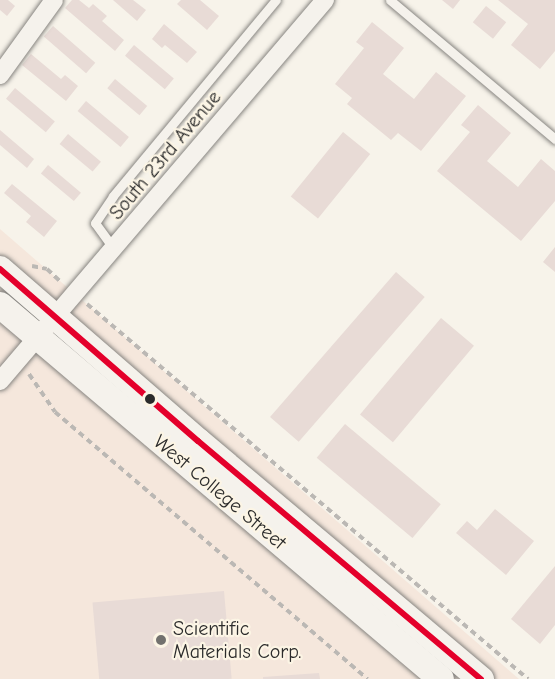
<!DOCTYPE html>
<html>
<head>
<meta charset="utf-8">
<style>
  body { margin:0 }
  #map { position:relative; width:555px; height:679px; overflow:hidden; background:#f7f3ea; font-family:"Comic Neue",sans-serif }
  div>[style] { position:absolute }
  .built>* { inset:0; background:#f5e7dc }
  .building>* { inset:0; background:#e8dbd6; transform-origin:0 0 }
  .path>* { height:4px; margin-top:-2px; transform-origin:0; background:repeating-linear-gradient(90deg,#bbb8b4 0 6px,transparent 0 10.5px) }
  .roads { filter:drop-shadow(0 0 2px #878581) drop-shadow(0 0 2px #878581) }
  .lane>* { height:9px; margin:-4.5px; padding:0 4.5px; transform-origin:4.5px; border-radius:4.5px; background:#f5f2ec }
  .street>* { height:18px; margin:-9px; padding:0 9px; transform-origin:9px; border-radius:9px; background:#f5f2ec }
  .secondary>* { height:26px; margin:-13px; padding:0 13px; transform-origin:13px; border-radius:13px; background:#f5f2ec }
  .bus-1>* { height:6px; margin:-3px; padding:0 3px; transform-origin:3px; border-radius:3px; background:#e4002b }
  .dots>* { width:16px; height:16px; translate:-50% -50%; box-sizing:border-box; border:3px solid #fcf5e5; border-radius:50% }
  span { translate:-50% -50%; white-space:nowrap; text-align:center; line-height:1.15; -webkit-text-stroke:4.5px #fcf5e5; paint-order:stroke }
  .street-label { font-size:20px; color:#2b2b2b }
  .poi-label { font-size:20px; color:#2b2b2b }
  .left { translate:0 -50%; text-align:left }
</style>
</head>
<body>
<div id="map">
  <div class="built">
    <i style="clip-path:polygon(0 229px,75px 294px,519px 679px,0 679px)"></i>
  </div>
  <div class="building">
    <i style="clip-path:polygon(0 0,8px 0,15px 6px,7px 16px,0 10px)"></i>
    <i style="clip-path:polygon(72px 0,79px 0,89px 8px,93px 4px,107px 16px,102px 21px,124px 40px,115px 51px,65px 8px)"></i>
    <i style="clip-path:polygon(113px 0,133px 0,146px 10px,137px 21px)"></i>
    <i style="clip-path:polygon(181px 0,200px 0,219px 16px,207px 30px,177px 4px)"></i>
    <i style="clip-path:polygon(442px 0,460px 0,453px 9px)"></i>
    <i style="clip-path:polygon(498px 0,555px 0,555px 51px,540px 69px,511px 45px,528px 24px)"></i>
    <i style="left:486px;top:6px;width:26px;height:21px;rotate:39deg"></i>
    <i style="clip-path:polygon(372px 22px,404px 48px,383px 74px,414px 99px,436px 72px,466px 96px,421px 151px,398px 133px,391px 140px,347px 104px,352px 98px,335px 84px,364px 48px,356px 42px)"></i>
    <i style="clip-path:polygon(164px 24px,197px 52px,187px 63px,165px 45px,162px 48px,152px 39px)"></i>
    <i style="left:53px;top:26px;width:56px;height:14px;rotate:41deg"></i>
    <i style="left:134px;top:45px;width:52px;height:14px;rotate:40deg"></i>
    <i style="clip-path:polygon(31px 54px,61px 79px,65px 75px,78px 86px,66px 101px,22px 65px)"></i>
    <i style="left:115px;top:79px;width:42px;height:12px;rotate:40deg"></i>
    <i style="left:15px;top:88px;width:52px;height:14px;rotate:40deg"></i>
    <i style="left:86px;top:101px;width:56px;height:13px;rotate:40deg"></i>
    <i style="clip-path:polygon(478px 105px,511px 133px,487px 161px,518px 187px,541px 159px,555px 171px,555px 201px,521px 241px,437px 171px,470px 132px,461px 125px)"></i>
    <i style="clip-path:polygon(0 130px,34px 159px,27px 168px,0 145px)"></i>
    <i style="left:343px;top:132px;width:35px;height:83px;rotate:39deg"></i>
    <i style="left:68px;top:134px;width:43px;height:13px;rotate:40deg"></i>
    <i style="left:48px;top:165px;width:43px;height:11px;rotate:40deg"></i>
    <i style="clip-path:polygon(12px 184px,57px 221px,44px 237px,26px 222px,31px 216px,4px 193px)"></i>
    <i style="clip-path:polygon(555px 247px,555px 272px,543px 262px)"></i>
    <i style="left:396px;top:272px;width:38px;height:192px;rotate:41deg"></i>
    <i style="left:441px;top:318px;width:43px;height:126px;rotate:40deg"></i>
    <i style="left:345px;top:424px;width:125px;height:44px;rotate:40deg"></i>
    <i style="clip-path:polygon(495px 509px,534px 541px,506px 575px,456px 533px,467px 521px,477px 530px)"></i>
    <i style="clip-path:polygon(555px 566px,555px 625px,540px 644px,511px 619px)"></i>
    <i style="left:224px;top:591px;width:88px;height:132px;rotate:85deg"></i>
    <i style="clip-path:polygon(319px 673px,320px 679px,263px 679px,263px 677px)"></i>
  </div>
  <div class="path">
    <i style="left:32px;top:266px;width:15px;rotate:11deg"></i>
    <i style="left:47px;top:269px;width:19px;rotate:43deg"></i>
    <i style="left:87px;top:304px;width:579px;rotate:40.38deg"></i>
    <i style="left:29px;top:374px;width:46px;rotate:55.6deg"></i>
    <i style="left:55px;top:412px;width:411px;rotate:40.5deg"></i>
  </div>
  <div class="roads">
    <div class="lane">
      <i style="left:390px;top:0;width:216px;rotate:40.1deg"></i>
      <i style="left:114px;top:249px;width:32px;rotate:-126deg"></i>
      <i style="left:95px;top:223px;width:32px;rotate:-56deg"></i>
      <i style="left:113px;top:196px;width:255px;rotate:-50.3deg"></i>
    </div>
    <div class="street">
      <i style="left:0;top:75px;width:92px;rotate:-54.2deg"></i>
      <i style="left:0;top:381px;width:501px;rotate:-49.54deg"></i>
    </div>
    <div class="secondary">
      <i style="left:0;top:269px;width:262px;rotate:41deg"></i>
      <i style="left:198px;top:441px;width:370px;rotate:40.1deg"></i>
      <i style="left:0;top:305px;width:578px;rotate:40.3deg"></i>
    </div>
  </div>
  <div class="bus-1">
    <i style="left:0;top:269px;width:262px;rotate:41deg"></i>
    <i style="left:198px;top:441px;width:370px;rotate:40.1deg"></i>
  </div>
  <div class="dots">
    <i style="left:150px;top:399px;background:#2b2b2b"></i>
    <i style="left:161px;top:640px;background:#72716e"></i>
  </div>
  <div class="street-label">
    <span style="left:165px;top:155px;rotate:-50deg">South 23rd Avenue</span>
    <span style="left:220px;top:492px;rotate:40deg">West College Street</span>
  </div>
  <div class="poi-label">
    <span class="left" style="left:173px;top:640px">Scientific<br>Materials Corp.</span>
  </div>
</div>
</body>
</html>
